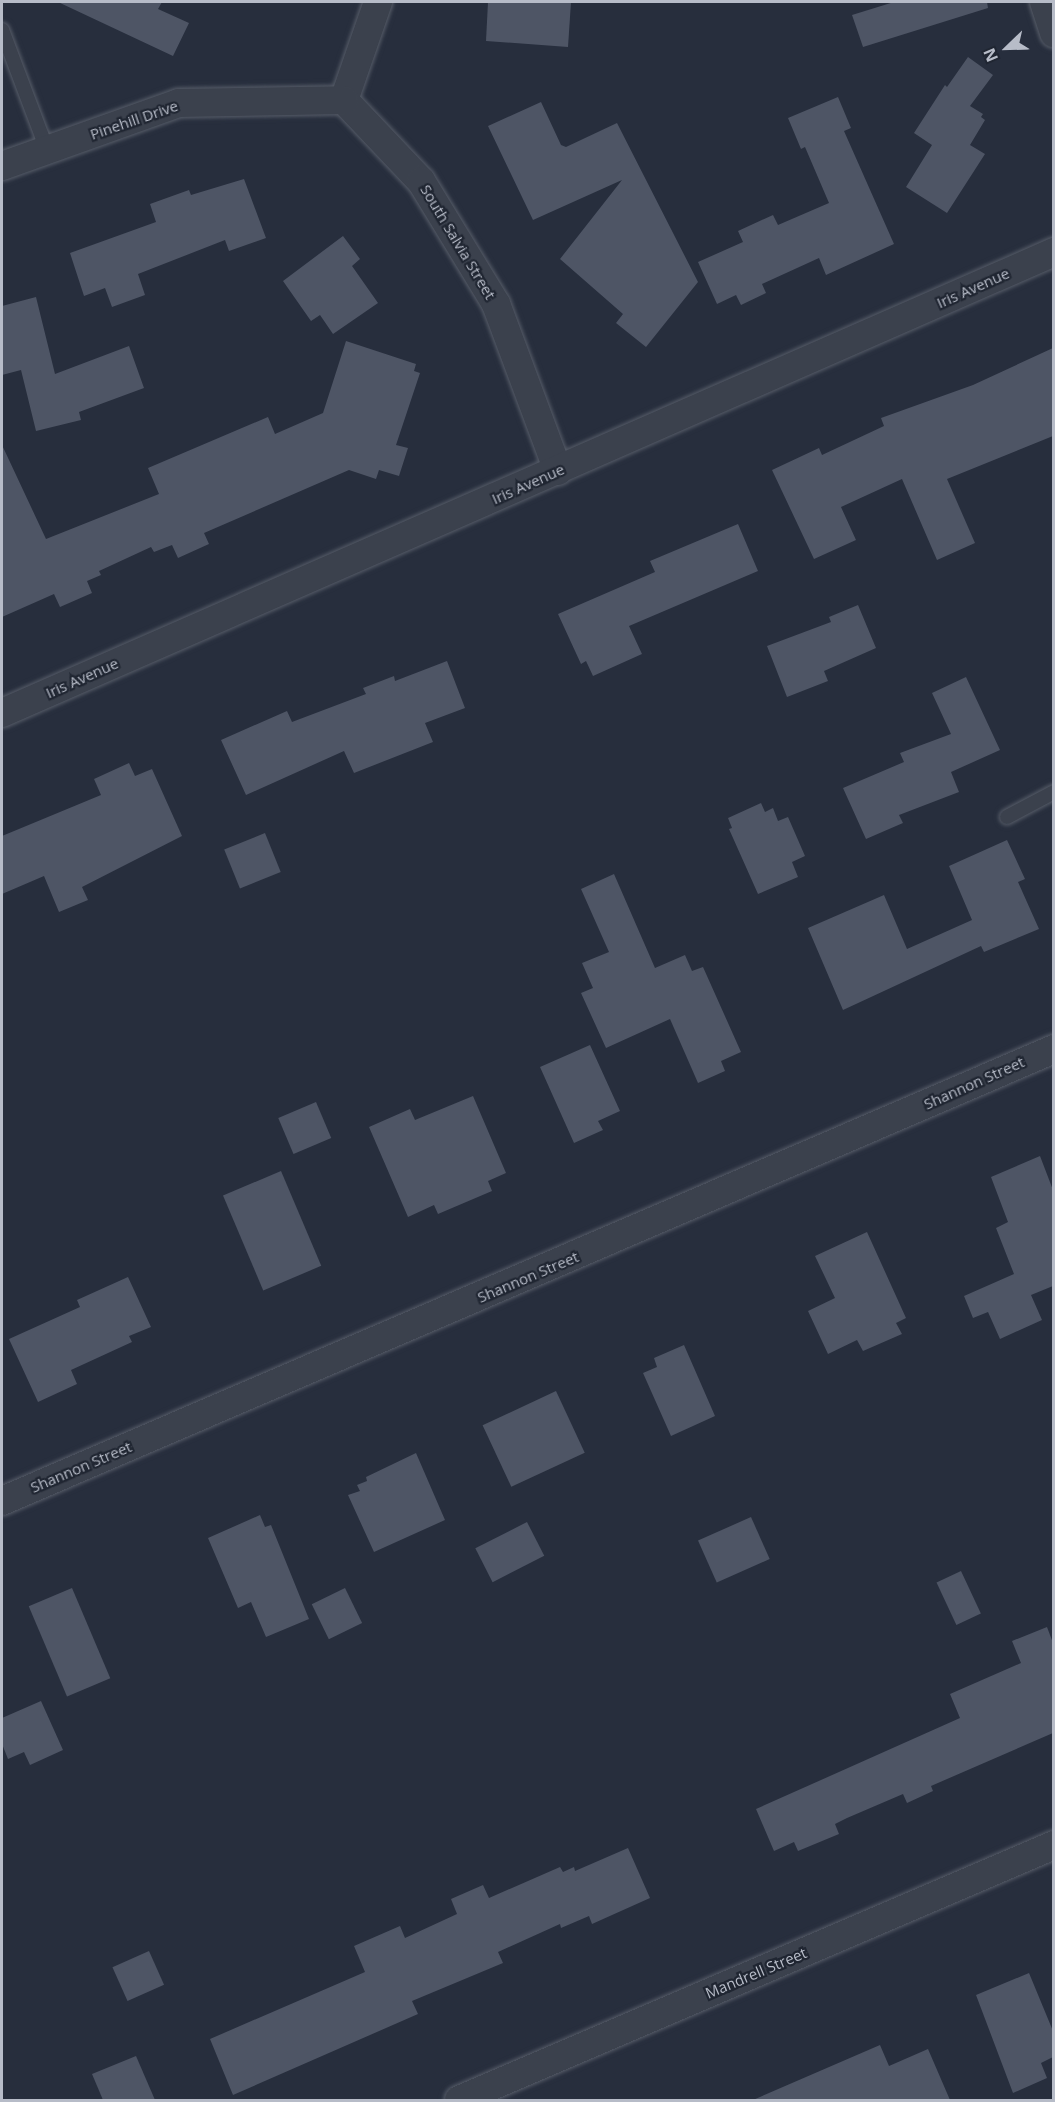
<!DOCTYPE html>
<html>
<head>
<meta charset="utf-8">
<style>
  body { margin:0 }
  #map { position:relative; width:1055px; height:2102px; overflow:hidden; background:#272e3d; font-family:"Open Sans",sans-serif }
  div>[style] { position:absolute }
  .building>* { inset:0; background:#4e5565; transform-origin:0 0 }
  .roads { filter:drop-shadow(0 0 2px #565c68) drop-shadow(0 0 2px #565c68) }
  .service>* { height:14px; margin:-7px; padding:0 7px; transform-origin:7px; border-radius:7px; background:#3b414d }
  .minor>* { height:28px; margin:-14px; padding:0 14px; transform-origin:14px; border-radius:14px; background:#3b414d }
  span { translate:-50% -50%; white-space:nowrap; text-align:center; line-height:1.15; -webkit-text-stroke:4.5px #202632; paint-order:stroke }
  .street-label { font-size:15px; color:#b7bcc8 }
  .frame { position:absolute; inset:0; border:3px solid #b7bcc8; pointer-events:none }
  .north { position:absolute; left:977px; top:18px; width:60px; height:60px; -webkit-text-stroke:4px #202632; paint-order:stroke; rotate:247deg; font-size:16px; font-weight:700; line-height:24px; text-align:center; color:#b7bcc8 }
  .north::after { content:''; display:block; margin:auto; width:21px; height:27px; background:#b7bcc8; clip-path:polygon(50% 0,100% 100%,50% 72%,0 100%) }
</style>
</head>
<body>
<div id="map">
  <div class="building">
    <i style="clip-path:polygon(58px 2px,162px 2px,158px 9px,189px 23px,173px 56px)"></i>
    <i style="clip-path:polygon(488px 2px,571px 2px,568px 47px,486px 41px)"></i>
    <i style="clip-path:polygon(894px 2px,987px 2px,988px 8px,863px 47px,852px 15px)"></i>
    <i style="clip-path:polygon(968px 57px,993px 75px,970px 106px,983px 114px,981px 117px,985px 120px,970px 145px,985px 154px,947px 213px,906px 187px,932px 145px,914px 133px,945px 85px,947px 87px)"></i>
    <i style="clip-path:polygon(838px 97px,851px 128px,844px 131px,894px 244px,826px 275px,819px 258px,762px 284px,766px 293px,741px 305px,736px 295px,717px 304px,698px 262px,743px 242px,738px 231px,773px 215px,778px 225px,829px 203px,805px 147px,801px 149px,788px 118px)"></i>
    <i style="clip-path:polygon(541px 102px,561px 145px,566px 147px,617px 123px,698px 282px,646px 347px,616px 323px,623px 314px,560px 259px,622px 180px,533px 220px,488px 126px)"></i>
    <i style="clip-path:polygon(244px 179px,266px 238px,229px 251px,225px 240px,138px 274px,145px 295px,112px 307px,105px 288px,84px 296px,70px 253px,156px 222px,150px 204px,189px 190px,191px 195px)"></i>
    <i style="clip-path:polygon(343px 236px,360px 259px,352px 266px,378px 303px,333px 334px,320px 315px,311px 321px,283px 281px)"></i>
    <i style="clip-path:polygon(36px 297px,55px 374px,129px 346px,144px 388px,79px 412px,81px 420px,36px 431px,21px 370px,2px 375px,2px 306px)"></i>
    <i style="clip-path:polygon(346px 341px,416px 364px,414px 371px,420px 373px,396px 445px,408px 448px,399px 476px,379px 470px,376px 479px,349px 470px,204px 533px,209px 544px,178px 558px,172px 545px,154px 552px,151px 547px,99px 571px,101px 575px,87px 581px,92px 593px,60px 607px,54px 594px,2px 617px,2px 445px,46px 539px,159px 494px,148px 468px,268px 417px,275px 434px,323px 413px)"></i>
    <i style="clip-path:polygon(1053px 348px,1053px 436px,947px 479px,975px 543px,937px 560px,902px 479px,841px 507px,856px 540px,814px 559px,772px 470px,819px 448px,822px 455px,884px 426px,881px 418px,973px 385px)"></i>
    <i style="clip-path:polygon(738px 524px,758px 571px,629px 626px,642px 654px,593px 676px,586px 661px,581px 664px,558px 614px,655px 572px,650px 561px)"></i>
    <i style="clip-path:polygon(858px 605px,876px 648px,824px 671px,828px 681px,787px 697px,767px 646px,831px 622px,829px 617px)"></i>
    <i style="clip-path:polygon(447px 661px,465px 708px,425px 723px,433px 742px,354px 773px,344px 751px,246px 795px,221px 740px,287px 711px,292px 722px,366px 694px,363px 688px,394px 676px,395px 681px)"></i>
    <i style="clip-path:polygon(966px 677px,1000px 750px,951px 772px,959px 792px,899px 815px,903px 823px,866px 839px,843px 788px,904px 762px,900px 753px,951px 734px,932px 693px)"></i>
    <i style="clip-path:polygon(129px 763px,135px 776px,152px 769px,182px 836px,82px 887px,88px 900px,59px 912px,44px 876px,2px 894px,2px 836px,101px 795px,94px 779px)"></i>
    <i style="clip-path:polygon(761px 803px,765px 812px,773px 808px,778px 821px,788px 817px,805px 856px,792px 862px,798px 877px,758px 894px,729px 829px,732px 828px,728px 818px)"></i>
    <i style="left:265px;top:833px;width:42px;height:44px;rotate:68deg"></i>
    <i style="clip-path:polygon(1007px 840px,1025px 879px,1018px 882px,1039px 929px,984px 952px,981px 946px,843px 1010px,808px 928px,884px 895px,907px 949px,972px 920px,949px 866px)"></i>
    <i style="clip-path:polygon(614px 874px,655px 968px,685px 955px,692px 971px,703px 967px,741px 1052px,721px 1061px,725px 1071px,698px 1083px,670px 1019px,606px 1048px,581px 993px,593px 988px,582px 963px,609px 952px,581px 889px)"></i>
    <i style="clip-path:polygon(590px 1045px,620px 1111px,598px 1121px,603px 1130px,574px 1143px,540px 1067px)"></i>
    <i style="clip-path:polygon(473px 1096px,506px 1173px,488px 1181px,492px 1191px,438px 1214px,434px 1205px,408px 1217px,369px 1127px,410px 1109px,415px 1120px)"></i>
    <i style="left:316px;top:1102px;width:39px;height:41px;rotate:67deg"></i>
    <i style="clip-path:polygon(1040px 1156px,1053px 1190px,1053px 1286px,1031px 1295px,1042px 1320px,1000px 1339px,988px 1312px,973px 1318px,964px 1296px,1014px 1274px,996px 1228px,1008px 1222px,991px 1177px)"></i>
    <i style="left:281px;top:1171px;width:103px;height:63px;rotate:67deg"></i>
    <i style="clip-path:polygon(867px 1232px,906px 1318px,896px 1323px,902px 1334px,863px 1351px,857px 1340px,828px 1354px,808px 1311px,835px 1298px,815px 1256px)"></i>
    <i style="clip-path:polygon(128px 1277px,151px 1327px,129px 1336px,132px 1342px,71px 1370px,77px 1384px,38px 1402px,9px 1339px,80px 1307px,77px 1300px)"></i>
    <i style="clip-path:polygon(684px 1345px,715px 1416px,671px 1436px,643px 1373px,657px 1367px,654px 1358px)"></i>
    <i style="left:556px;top:1391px;width:68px;height:81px;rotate:65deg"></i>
    <i style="clip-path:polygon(416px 1453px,445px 1520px,374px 1552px,348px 1495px,360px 1491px,357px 1485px,367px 1481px,366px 1477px)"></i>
    <i style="clip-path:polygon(260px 1515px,265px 1527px,271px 1525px,309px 1619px,266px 1637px,251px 1602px,238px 1608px,208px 1538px)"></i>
    <i style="left:751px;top:1517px;width:46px;height:58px;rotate:66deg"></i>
    <i style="left:527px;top:1522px;width:38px;height:58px;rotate:63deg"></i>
    <i style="left:961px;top:1571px;width:47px;height:27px;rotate:65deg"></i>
    <i style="left:72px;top:1588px;width:98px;height:47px;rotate:67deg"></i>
    <i style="left:345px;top:1588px;width:39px;height:37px;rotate:64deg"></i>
    <i style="clip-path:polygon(1047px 1627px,1053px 1643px,1053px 1733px,931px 1786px,933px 1791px,907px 1803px,903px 1794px,847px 1818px,835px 1824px,839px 1834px,798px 1851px,794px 1842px,774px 1851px,756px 1809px,960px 1718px,950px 1694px,1021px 1663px,1012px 1641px)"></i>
    <i style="clip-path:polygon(41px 1701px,63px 1750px,30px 1765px,24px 1752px,8px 1759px,2px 1744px,2px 1718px)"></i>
    <i style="clip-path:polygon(628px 1848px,650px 1898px,592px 1924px,589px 1916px,561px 1928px,560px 1924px,498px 1952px,503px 1963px,412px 2001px,418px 2014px,233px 2095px,210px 2039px,365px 1972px,354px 1946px,400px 1926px,405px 1938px,457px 1914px,451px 1899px,483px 1885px,489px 1898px,560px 1867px,563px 1872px,574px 1867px,575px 1871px)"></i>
    <i style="left:149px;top:1951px;width:37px;height:40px;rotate:66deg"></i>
    <i style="clip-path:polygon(1029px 1973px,1053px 2031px,1053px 2057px,1041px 2063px,1047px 2078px,1013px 2093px,976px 1995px)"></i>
    <i style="clip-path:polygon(880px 2045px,889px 2066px,928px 2049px,950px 2100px,753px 2100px)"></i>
    <i style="clip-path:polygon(136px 2056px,155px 2100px,103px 2100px,92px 2074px)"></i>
  </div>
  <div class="roads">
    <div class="service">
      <i style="left:2px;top:30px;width:128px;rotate:69.4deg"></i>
      <i style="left:1007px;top:817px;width:53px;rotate:-28deg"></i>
    </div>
    <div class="minor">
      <i style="left:378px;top:2px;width:104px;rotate:109.1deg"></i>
      <i style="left:344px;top:100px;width:112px;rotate:46.5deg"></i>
      <i style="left:421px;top:181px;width:144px;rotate:58.6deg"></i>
      <i style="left:496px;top:304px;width:178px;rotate:69.6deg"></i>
      <i style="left:1044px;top:2px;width:33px;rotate:72deg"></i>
      <i style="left:2px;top:166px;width:188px;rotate:-19.6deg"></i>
      <i style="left:179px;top:103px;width:165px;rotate:-1deg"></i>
      <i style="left:2px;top:713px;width:1149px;rotate:-23.66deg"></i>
      <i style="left:2px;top:1501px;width:1145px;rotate:-23.25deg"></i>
      <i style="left:459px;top:2100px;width:647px;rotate:-23.2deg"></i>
    </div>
  </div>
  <div class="street-label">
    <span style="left:134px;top:120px;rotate:-19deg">Pinehill Drive</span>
    <span style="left:458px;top:242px;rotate:59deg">South Salvia Street</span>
    <span style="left:973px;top:288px;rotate:-24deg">Iris Avenue</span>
    <span style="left:528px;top:484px;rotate:-24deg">Iris Avenue</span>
    <span style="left:82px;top:678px;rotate:-24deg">Iris Avenue</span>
    <span style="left:974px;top:1083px;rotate:-24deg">Shannon Street</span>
    <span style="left:528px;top:1277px;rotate:-23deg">Shannon Street</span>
    <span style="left:81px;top:1467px;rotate:-23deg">Shannon Street</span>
    <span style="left:756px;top:1973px;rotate:-23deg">Mandrell Street</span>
  </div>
  <div class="frame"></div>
  <div class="north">N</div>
</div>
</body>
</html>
